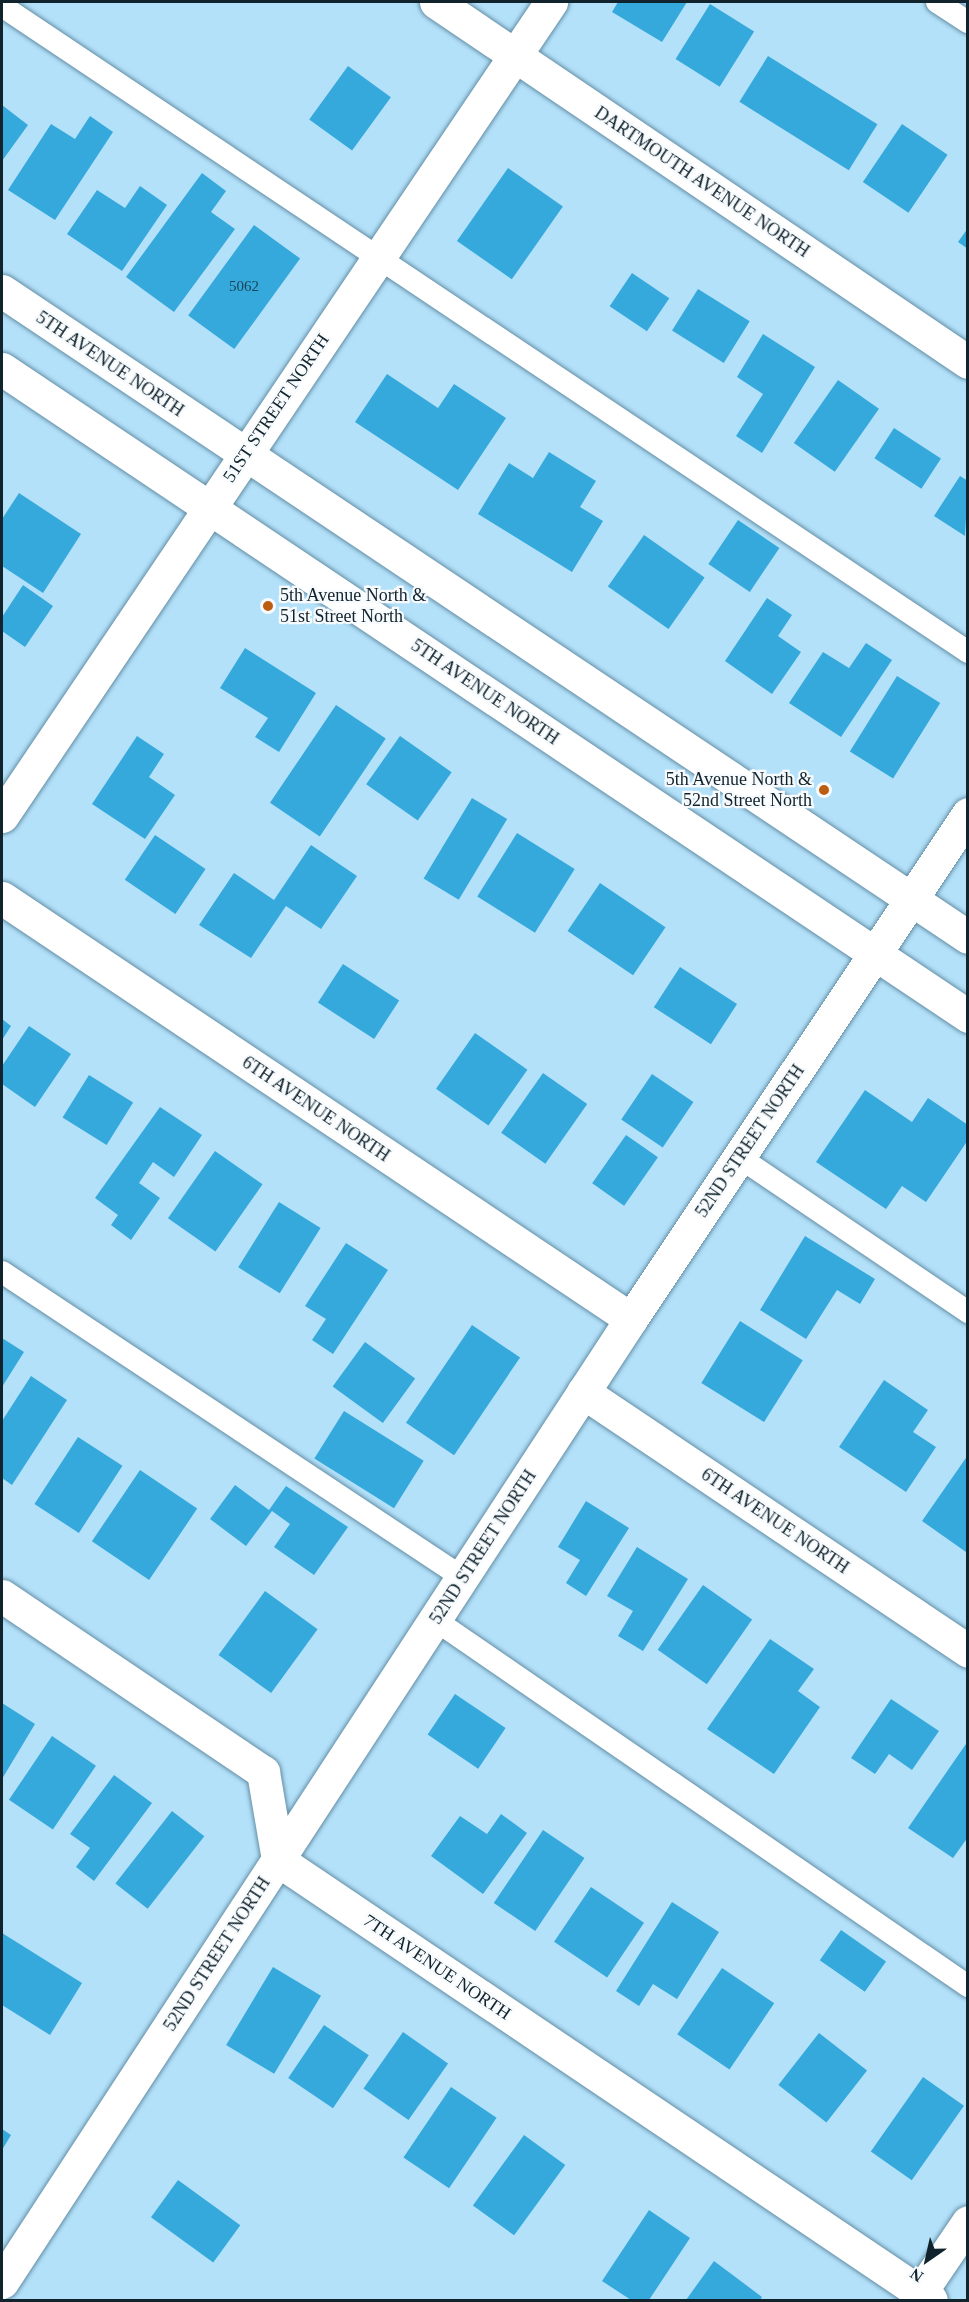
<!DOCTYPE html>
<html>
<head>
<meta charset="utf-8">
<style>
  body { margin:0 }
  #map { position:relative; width:969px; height:2302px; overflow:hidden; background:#b4e1fa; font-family:"Times New Roman",serif }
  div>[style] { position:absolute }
  .building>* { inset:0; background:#35a9dc; transform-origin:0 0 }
  .roads { filter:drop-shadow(0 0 2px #638ea5) drop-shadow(0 0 2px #638ea5) }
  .service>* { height:22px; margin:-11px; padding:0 11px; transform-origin:11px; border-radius:11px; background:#fff }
  .minor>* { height:33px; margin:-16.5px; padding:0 16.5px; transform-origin:16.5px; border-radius:16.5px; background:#fff }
  .primary>* { height:33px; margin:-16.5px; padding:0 16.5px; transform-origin:16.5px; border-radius:16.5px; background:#fff }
  .dots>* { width:16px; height:16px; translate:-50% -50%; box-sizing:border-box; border:3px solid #f7fbfe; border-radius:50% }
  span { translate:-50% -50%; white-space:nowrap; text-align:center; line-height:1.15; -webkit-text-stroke:4.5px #f7fbfe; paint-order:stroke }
  .number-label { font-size:15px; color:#1a4458 }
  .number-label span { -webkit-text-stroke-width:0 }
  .street-label { font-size:18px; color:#11232c }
  .poi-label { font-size:18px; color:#11232c }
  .left { translate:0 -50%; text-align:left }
  .right { translate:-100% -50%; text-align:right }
  .frame { position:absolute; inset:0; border:3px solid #11232c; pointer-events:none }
  .north { position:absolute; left:897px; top:2230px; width:60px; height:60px; -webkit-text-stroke:4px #f7fbfe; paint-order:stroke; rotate:214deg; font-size:16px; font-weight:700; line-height:24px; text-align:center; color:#11232c }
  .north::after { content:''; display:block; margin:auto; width:21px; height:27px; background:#11232c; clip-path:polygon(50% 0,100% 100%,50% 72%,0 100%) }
</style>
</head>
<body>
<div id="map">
  <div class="building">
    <i style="clip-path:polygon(618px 2px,687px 2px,662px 42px,612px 12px)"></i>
    <i style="left:710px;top:4px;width:52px;height:65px;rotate:32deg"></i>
    <i style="left:768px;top:56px;width:129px;height:54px;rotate:32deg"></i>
    <i style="left:348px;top:66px;width:53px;height:66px;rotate:36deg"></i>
    <i style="clip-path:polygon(2px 105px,28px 125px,2px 161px)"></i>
    <i style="clip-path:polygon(90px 116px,113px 132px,55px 220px,8px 190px,51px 124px,75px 139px)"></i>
    <i style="left:902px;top:124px;width:55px;height:70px;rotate:34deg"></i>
    <i style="left:508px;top:168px;width:67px;height:89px;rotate:35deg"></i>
    <i style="clip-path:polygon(202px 173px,226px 191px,211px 212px,235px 229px,174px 312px,126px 277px)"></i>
    <i style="clip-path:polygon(140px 186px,167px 205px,122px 271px,67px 234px,97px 190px,125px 208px)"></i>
    <i style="left:254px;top:225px;width:57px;height:112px;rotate:36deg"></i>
    <i style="clip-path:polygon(968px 228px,968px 249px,958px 242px)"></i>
    <i style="left:632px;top:273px;width:45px;height:40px;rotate:34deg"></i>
    <i style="left:698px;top:289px;width:61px;height:49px;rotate:32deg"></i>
    <i style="clip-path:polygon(763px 334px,815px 367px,762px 453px,736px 436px,763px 394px,737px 377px)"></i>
    <i style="clip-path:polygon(387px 374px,438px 408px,454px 384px,506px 418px,458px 490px,355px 422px)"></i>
    <i style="left:838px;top:380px;width:50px;height:77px;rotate:35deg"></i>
    <i style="left:894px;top:428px;width:56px;height:36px;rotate:33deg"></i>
    <i style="clip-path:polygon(549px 452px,596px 481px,580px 507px,603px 521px,572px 572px,478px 514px,509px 463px,533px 478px)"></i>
    <i style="clip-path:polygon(960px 476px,968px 481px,965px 536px,934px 516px)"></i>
    <i style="clip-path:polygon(19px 493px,81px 534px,43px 593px,2px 566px,2px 519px)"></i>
    <i style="left:738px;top:520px;width:50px;height:53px;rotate:34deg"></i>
    <i style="left:644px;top:535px;width:74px;height:63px;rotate:35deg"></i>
    <i style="clip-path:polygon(23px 585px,53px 606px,25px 647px,2px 631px,2px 617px)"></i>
    <i style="clip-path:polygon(767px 598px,792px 615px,778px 636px,801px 652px,772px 694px,725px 661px)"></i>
    <i style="clip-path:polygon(866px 643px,892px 660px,841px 737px,789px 703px,823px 652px,849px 668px)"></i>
    <i style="clip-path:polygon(245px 648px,316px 693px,279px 752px,255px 737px,268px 718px,220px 688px)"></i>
    <i style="left:897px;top:676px;width:51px;height:89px;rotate:32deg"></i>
    <i style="left:336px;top:705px;width:60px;height:118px;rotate:34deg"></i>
    <i style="clip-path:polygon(137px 736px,164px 754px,149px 777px,175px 795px,145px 839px,92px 804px)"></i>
    <i style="left:400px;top:736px;width:63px;height:59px;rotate:35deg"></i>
    <i style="left:472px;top:798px;width:41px;height:94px;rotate:31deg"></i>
    <i style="left:517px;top:833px;width:68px;height:75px;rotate:32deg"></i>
    <i style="left:155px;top:835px;width:61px;height:54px;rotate:34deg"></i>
    <i style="clip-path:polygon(311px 845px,357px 876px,321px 929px,286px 906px,251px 958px,199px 925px,234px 873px,274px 900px)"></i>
    <i style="left:600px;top:883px;width:79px;height:58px;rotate:34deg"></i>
    <i style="left:343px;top:964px;width:67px;height:46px;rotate:33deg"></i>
    <i style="left:680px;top:967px;width:68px;height:48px;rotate:33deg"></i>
    <i style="clip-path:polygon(2px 1019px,11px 1026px,2px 1040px)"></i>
    <i style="clip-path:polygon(29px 1026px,71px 1054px,35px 1107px,2px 1084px,2px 1066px)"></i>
    <i style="left:475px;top:1033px;width:64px;height:68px;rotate:35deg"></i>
    <i style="left:543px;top:1073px;width:54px;height:73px;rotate:35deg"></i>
    <i style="left:652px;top:1074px;width:50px;height:55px;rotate:34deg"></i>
    <i style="left:89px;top:1075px;width:52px;height:50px;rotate:32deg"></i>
    <i style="clip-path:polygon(865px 1090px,912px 1122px,928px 1098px,968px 1125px,968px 1140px,926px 1202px,902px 1186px,886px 1209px,816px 1162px)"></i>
    <i style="clip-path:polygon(160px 1107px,202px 1135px,174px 1177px,153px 1162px,139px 1183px,160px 1198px,131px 1240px,111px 1225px,118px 1215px,95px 1198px)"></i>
    <i style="left:626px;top:1135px;width:39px;height:59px;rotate:35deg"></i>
    <i style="left:215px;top:1151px;width:58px;height:82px;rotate:35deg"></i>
    <i style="left:279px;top:1202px;width:49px;height:77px;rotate:32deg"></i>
    <i style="clip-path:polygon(805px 1236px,875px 1279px,860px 1304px,837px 1290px,806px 1339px,760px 1310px)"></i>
    <i style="clip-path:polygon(346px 1243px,388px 1270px,333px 1354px,312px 1340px,326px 1319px,305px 1306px)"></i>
    <i style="left:740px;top:1321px;width:74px;height:73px;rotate:32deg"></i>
    <i style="left:472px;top:1325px;width:58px;height:118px;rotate:34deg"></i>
    <i style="clip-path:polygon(2px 1338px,24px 1352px,2px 1387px)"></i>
    <i style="left:365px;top:1342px;width:62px;height:55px;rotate:36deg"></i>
    <i style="clip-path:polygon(31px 1376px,67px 1400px,12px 1485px,2px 1478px,2px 1421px)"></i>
    <i style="clip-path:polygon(884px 1380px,928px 1410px,913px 1432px,936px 1447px,906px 1492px,839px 1447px)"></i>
    <i style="left:344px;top:1411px;width:94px;height:56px;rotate:32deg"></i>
    <i style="left:78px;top:1437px;width:53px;height:80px;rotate:33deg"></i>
    <i style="clip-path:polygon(968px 1455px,968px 1549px,966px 1552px,922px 1521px)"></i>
    <i style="left:140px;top:1470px;width:69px;height:86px;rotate:34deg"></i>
    <i style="clip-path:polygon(235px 1485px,269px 1510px,286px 1486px,348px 1527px,314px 1575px,274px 1547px,290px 1524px,272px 1511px,246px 1546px,210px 1519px)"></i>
    <i style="clip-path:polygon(586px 1501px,629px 1528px,586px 1596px,566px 1583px,580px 1560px,558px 1547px)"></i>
    <i style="clip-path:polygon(637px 1547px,688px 1579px,643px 1651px,618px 1636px,633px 1611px,607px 1596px)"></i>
    <i style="left:703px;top:1585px;width:60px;height:79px;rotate:35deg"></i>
    <i style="left:265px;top:1591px;width:65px;height:79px;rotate:36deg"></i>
    <i style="clip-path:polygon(770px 1639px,814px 1669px,798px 1691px,820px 1707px,774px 1774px,707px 1729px)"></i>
    <i style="left:455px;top:1694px;width:61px;height:49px;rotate:34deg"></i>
    <i style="clip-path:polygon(891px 1699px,939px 1731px,912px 1770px,889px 1754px,875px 1774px,851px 1758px)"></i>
    <i style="clip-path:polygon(2px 1703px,35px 1724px,2px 1779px)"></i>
    <i style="left:52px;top:1736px;width:53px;height:77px;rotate:34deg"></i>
    <i style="clip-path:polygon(968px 1741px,968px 1837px,953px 1858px,908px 1828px)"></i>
    <i style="clip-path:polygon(114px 1775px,152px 1803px,94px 1881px,76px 1867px,90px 1848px,70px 1834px)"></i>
    <i style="left:172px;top:1811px;width:41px;height:92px;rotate:38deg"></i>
    <i style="clip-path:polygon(501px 1814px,527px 1833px,483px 1894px,431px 1856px,460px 1816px,487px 1834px)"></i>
    <i style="left:543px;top:1830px;width:50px;height:88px;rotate:34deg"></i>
    <i style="left:591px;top:1887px;width:64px;height:66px;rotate:34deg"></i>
    <i style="clip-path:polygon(672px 1902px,719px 1932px,677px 1999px,653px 1984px,639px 2006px,616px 1991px)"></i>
    <i style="left:841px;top:1930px;width:55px;height:37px;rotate:35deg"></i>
    <i style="clip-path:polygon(2px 1933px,82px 1983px,50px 2035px,2px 2005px)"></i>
    <i style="left:273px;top:1967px;width:56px;height:91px;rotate:31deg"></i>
    <i style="left:722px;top:1968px;width:63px;height:80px;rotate:34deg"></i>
    <i style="left:324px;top:2025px;width:54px;height:64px;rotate:34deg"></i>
    <i style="left:403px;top:2032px;width:55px;height:69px;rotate:35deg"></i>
    <i style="left:819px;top:2033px;width:61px;height:66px;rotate:38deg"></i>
    <i style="left:923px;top:2077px;width:50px;height:91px;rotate:35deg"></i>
    <i style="left:451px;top:2087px;width:55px;height:85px;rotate:34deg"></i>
    <i style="clip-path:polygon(2px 2129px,11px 2135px,2px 2150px)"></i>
    <i style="left:524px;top:2135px;width:51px;height:87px;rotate:36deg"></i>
    <i style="left:178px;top:2180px;width:77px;height:46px;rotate:36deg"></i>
    <i style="clip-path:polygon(649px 2210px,690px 2238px,649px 2300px,631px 2300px,602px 2281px)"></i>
    <i style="clip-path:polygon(714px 2261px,762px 2297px,760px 2300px,686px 2300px)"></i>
  </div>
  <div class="roads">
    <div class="service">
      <i style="left:937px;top:2px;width:37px;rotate:33deg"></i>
      <i style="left:2px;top:6px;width:1162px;rotate:33.77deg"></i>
      <i style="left:739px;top:1157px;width:277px;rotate:34.1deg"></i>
      <i style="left:2px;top:1272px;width:552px;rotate:33.55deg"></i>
      <i style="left:435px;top:1620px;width:647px;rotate:34.48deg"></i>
    </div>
    <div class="minor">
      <i style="left:436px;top:2px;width:642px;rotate:34.09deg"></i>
      <i style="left:2px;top:816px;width:982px;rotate:-56deg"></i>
      <i style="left:2px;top:898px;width:757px;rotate:33.8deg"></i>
      <i style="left:583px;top:1392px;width:464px;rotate:33.9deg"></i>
      <i style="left:2px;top:1596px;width:315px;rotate:34deg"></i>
      <i style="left:263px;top:1772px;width:89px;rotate:80.3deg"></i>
      <i style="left:278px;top:1860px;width:787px;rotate:33.97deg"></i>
      <i style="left:2px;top:2282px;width:1150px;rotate:-56.85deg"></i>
      <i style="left:631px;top:1319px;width:607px;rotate:-56.28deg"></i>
      <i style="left:915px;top:2300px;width:94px;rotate:-55.8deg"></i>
    </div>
    <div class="primary">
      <i style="left:2px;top:291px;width:1162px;rotate:33.77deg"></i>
      <i style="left:2px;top:369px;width:1163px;rotate:33.81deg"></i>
    </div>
  </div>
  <div class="dots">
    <i style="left:268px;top:606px;background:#bc5e12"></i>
    <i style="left:824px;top:790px;background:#bc5e12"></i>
  </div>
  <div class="number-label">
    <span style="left:244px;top:287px">5062</span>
  </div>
  <div class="street-label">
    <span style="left:702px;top:182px;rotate:34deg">DARTMOUTH AVENUE NORTH</span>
    <span style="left:110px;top:364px;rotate:34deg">5TH AVENUE NORTH</span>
    <span style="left:276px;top:408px;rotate:-56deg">51ST STREET NORTH</span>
    <span style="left:485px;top:692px;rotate:34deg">5TH AVENUE NORTH</span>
    <span style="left:316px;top:1109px;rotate:34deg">6TH AVENUE NORTH</span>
    <span style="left:750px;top:1141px;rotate:-56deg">52ND STREET NORTH</span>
    <span style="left:775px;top:1521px;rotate:34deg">6TH AVENUE NORTH</span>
    <span style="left:483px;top:1547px;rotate:-57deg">52ND STREET NORTH</span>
    <span style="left:217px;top:1954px;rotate:-57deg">52ND STREET NORTH</span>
    <span style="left:437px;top:1967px;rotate:34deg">7TH AVENUE NORTH</span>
  </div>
  <div class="poi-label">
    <span class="left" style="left:280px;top:606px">5th Avenue North &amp;<br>51st Street North</span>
    <span class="right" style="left:812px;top:790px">5th Avenue North &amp;<br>52nd Street North</span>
  </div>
  <div class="frame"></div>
  <div class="north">N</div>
</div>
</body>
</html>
